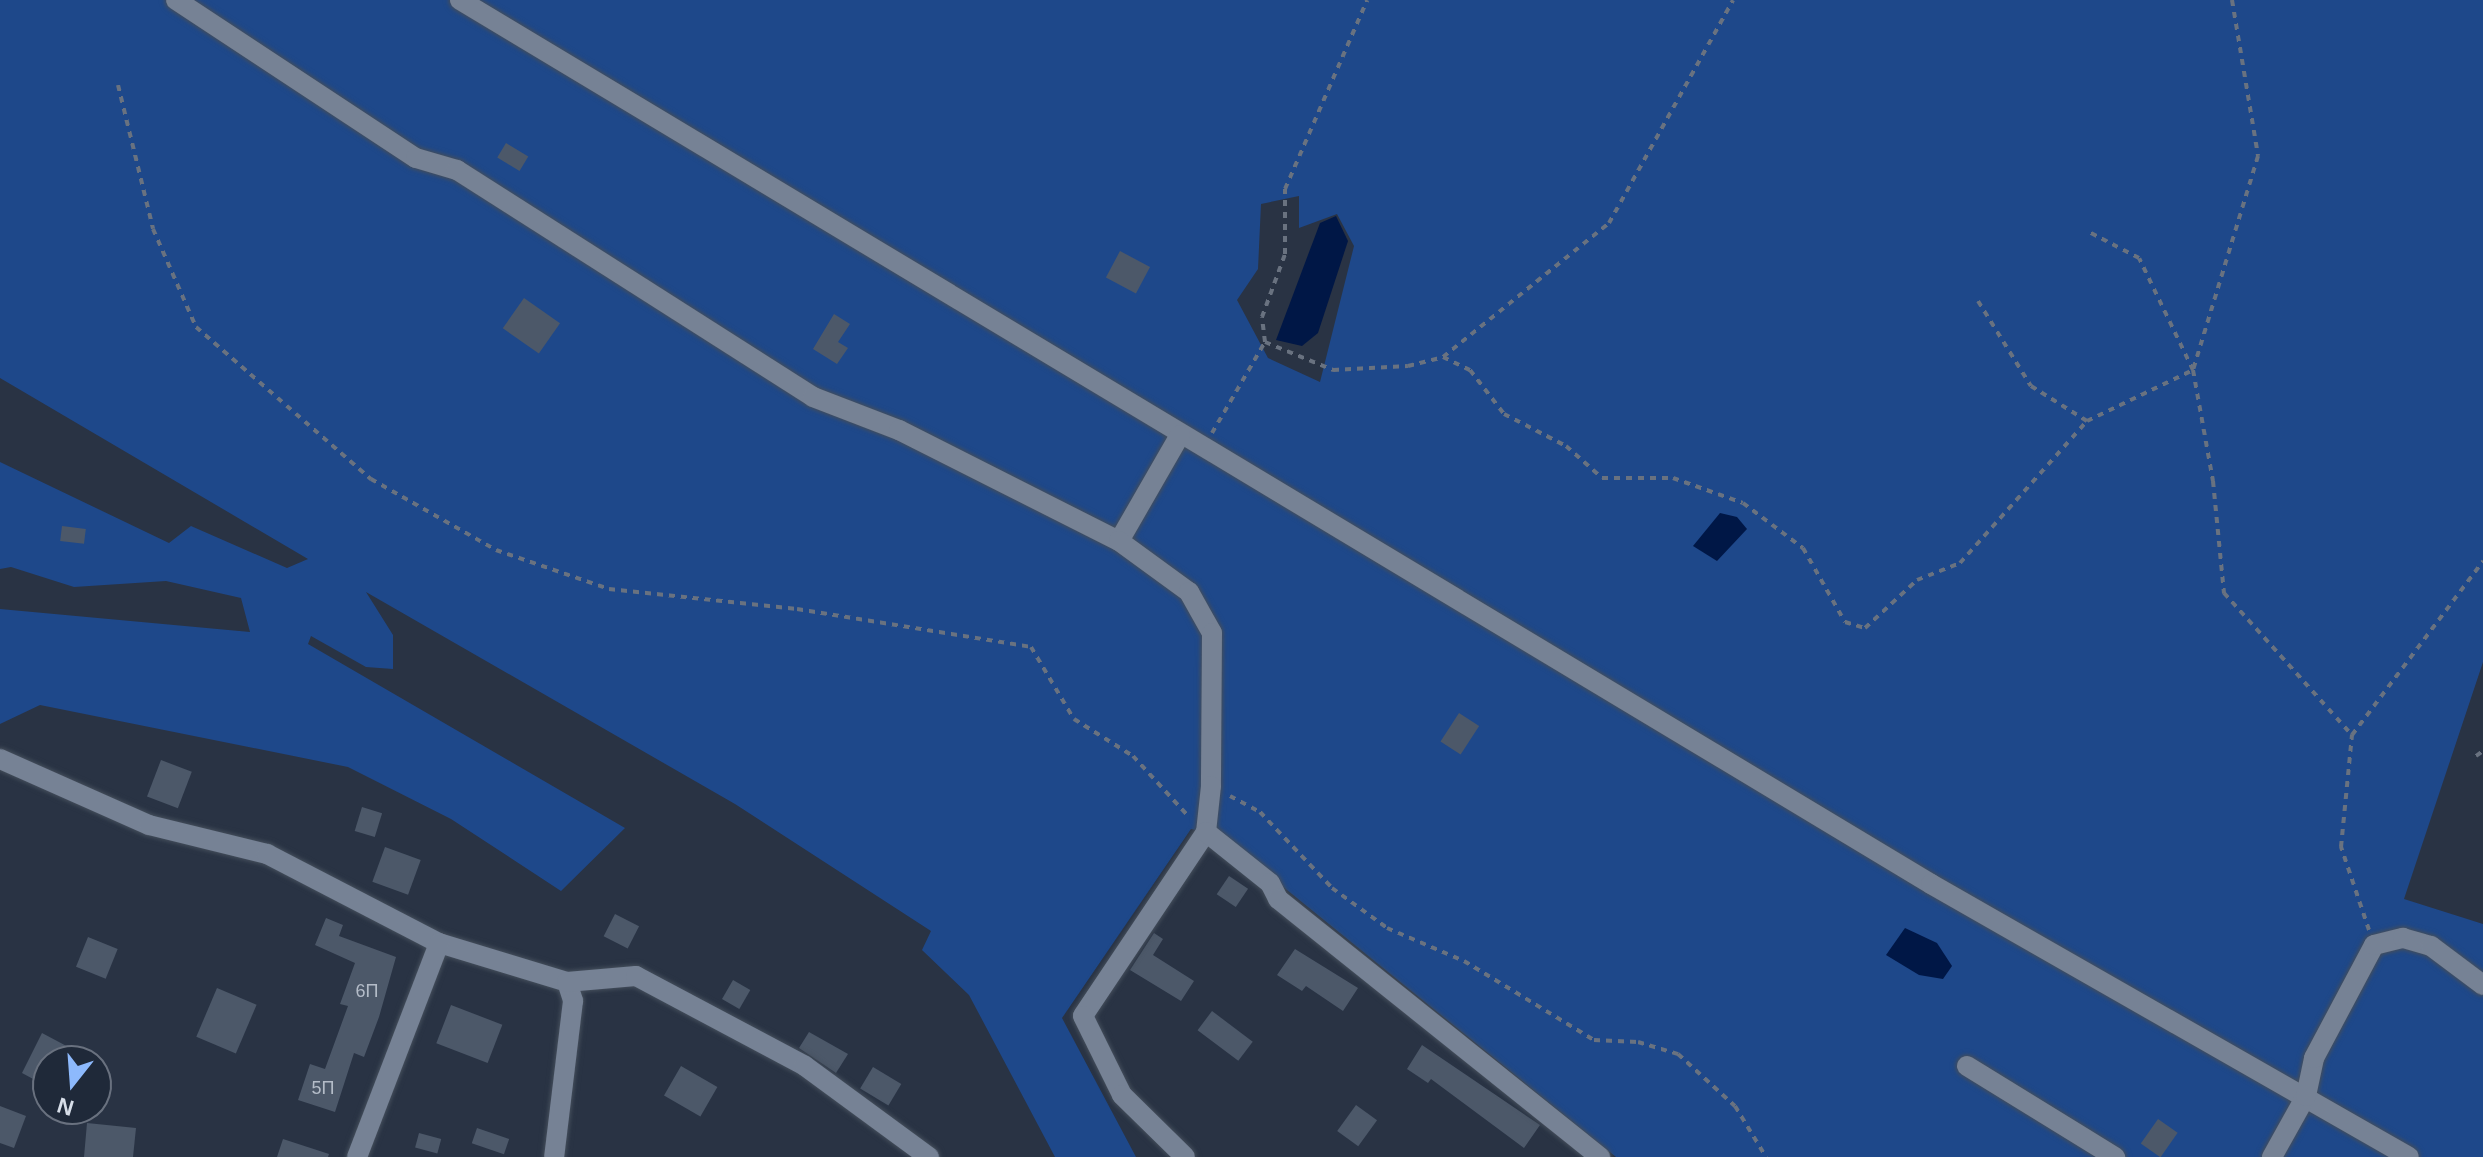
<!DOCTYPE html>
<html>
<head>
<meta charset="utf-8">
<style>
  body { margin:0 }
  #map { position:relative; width:2483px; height:1157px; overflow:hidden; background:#293344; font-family:Helvetica,sans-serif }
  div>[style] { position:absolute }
  .green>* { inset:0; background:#1e488a }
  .water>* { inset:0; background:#001746 }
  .building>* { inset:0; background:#4c5869; transform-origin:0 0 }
  .path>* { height:4px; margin-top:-2px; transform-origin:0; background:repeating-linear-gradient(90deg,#697280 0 6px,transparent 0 12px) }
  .roads { filter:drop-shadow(0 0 2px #444e5b) drop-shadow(0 0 2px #444e5b) }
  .minor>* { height:20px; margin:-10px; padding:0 10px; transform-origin:10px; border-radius:10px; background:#768295 }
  span { translate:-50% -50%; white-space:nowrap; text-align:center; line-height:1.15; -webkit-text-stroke:8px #1f2939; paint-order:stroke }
  .number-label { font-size:18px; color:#b4bcc8 }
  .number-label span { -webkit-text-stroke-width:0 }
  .north { position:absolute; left:32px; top:1045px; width:80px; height:80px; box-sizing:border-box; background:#1f2939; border:2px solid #69717f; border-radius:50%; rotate:197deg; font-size:22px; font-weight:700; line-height:32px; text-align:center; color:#d7dee8 }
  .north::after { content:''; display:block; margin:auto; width:28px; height:36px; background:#8db9fc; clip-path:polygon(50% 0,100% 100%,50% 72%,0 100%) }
</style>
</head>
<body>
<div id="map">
  <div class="green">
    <i style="clip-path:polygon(evenodd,0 0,2483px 0,2483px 662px,2404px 899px,2483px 924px,2483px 1157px,1616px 1157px,1219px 835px,1191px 829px,1062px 1018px,1136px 1157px,1055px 1157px,969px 995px,922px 950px,931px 931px,735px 804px,366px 592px,393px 635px,393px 669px,366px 667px,311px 636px,308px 644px,625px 828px,561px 891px,451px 819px,348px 767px,40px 705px,0 724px,0 609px,250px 632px,241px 598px,166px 581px,74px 587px,11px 567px,0 569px,0 462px,169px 543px,191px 526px,287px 568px,308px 559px,0 378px,0 0,1299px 196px,1299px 228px,1337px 214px,1354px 246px,1320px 382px,1268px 358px,1237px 300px,1258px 269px,1261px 204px,1299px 196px)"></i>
  </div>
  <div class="water">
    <i style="clip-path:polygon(1336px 216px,1348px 241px,1318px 333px,1302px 346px,1276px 340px,1320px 223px)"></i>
    <i style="clip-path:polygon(1720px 513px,1737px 517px,1747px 529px,1717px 561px,1693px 546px)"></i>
    <i style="clip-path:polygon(1905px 928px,1937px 943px,1952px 966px,1943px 979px,1919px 975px,1886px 955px)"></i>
  </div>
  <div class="building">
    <i style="left:506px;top:143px;width:26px;height:17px;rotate:31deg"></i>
    <i style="left:1120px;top:251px;width:34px;height:30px;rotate:28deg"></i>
    <i style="left:524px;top:298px;width:44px;height:37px;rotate:35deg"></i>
    <i style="clip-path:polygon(834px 314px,850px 324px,838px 342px,848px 348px,837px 364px,813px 349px)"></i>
    <i style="left:62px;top:526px;width:24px;height:15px;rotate:7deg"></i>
    <i style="left:1459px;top:713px;width:24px;height:34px;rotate:33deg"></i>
    <i style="left:161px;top:760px;width:33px;height:39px;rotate:21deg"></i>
    <i style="left:362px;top:807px;width:21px;height:25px;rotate:17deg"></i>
    <i style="left:385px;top:847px;width:38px;height:37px;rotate:20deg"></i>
    <i style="left:1229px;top:876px;width:23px;height:22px;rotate:34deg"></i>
    <i style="left:615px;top:914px;width:27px;height:25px;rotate:27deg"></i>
    <i style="clip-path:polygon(326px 918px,343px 925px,339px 936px,396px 957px,379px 1017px,364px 1057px,354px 1053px,335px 1112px,298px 1100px,310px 1064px,325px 1069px,348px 1006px,340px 1004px,355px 963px,315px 945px)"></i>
    <i style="clip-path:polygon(1154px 933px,1163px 939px,1153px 955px,1194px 981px,1181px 1001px,1130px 970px)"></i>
    <i style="left:88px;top:937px;width:32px;height:32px;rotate:22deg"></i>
    <i style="clip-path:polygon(1295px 949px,1358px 988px,1343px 1011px,1306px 986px,1302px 991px,1277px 975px)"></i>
    <i style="left:733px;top:980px;width:20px;height:22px;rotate:30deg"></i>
    <i style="left:217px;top:988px;width:43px;height:53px;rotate:23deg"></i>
    <i style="left:451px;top:1005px;width:55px;height:41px;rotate:21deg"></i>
    <i style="left:1212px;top:1011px;width:51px;height:24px;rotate:37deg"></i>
    <i style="clip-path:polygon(809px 1032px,848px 1054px,836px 1073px,799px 1048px)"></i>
    <i style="clip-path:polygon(42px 1033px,74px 1050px,68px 1061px,48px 1061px,48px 1087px,22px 1073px)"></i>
    <i style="clip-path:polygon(1422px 1045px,1540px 1125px,1524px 1148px,1431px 1079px,1428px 1083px,1407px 1069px)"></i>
    <i style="left:681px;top:1066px;width:42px;height:34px;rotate:30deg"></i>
    <i style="left:873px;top:1067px;width:33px;height:25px;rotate:31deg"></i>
    <i style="left:1356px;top:1105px;width:26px;height:32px;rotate:36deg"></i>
    <i style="clip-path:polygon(0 1106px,26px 1116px,14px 1148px,0 1143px)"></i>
    <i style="left:2158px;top:1119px;width:24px;height:30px;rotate:35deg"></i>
    <i style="clip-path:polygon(87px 1123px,136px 1128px,133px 1157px,84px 1157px)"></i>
    <i style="left:477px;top:1128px;width:34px;height:16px;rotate:19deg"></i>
    <i style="left:419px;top:1133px;width:23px;height:15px;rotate:15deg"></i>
    <i style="clip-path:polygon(283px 1139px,329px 1154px,328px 1157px,277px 1157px)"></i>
  </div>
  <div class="path">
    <i style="left:2232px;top:0;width:158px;rotate:80.5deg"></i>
    <i style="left:2258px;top:156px;width:224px;rotate:106.9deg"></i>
    <i style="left:2193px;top:370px;width:113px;rotate:79.8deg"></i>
    <i style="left:2213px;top:481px;width:113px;rotate:84.4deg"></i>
    <i style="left:2224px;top:593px;width:191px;rotate:48deg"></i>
    <i style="left:118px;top:85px;width:148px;rotate:76.3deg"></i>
    <i style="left:153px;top:229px;width:107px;rotate:66.3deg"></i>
    <i style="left:196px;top:327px;width:232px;rotate:41deg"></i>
    <i style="left:371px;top:479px;width:144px;rotate:29.6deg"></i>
    <i style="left:496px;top:550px;width:120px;rotate:19deg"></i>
    <i style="left:609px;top:589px;width:189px;rotate:6.1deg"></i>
    <i style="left:797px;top:609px;width:237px;rotate:9.2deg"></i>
    <i style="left:1031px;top:647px;width:84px;rotate:59.2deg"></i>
    <i style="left:1074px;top:719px;width:70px;rotate:32.1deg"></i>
    <i style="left:1133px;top:756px;width:83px;rotate:47.4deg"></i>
    <i style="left:1978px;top:301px;width:100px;rotate:58.1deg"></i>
    <i style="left:2031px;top:386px;width:66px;rotate:32deg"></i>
    <i style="left:1265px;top:342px;width:74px;rotate:22.4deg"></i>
    <i style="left:1333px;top:370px;width:75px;rotate:-3.1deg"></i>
    <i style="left:1408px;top:366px;width:36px;rotate:-14deg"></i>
    <i style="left:1443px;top:357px;width:30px;rotate:26deg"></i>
    <i style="left:1470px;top:370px;width:56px;rotate:52.3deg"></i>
    <i style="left:1504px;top:414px;width:70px;rotate:27.3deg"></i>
    <i style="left:1566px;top:446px;width:48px;rotate:41.6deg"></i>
    <i style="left:1602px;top:478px;width:71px"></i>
    <i style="left:1673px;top:478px;width:74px;rotate:19.7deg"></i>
    <i style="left:1743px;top:503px;width:75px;rotate:36.9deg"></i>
    <i style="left:1803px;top:548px;width:85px;rotate:60.4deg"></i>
    <i style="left:1845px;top:622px;width:21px;rotate:17deg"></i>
    <i style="left:1865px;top:628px;width:71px;rotate:-42.7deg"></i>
    <i style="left:1917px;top:580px;width:46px;rotate:-21.6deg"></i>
    <i style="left:1960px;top:563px;width:191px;rotate:-48.2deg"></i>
    <i style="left:2087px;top:421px;width:118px;rotate:-25.7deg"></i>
    <i style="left:2193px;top:370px;width:124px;rotate:-115.7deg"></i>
    <i style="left:2139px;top:258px;width:59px;rotate:-152.6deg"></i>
    <i style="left:1443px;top:357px;width:213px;rotate:-38.9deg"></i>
    <i style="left:1609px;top:223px;width:255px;rotate:-60.9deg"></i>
    <i style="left:1212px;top:433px;width:105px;rotate:-59.8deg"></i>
    <i style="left:1265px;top:342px;width:25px;rotate:-97deg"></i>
    <i style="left:1262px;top:317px;width:67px;rotate:-69.9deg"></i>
    <i style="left:1285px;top:254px;width:65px;rotate:-90deg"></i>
    <i style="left:1285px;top:189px;width:206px;rotate:-66.5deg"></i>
    <i style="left:2476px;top:756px;width:9px;rotate:-36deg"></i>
    <i style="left:1230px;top:796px;width:34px;rotate:28deg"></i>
    <i style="left:1260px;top:812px;width:105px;rotate:46.5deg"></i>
    <i style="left:1332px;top:888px;width:68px;rotate:36deg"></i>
    <i style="left:1387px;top:928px;width:84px;rotate:23.2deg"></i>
    <i style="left:1464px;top:961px;width:152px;rotate:31.3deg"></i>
    <i style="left:1594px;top:1040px;width:44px;rotate:2.6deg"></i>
    <i style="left:1638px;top:1042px;width:42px;rotate:16.7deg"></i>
    <i style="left:1678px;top:1054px;width:77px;rotate:42.4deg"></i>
    <i style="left:1735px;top:1106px;width:60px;rotate:58.7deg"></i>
    <i style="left:2369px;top:930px;width:88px;rotate:-108.6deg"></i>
    <i style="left:2341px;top:847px;width:113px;rotate:-84.4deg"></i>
    <i style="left:2352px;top:735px;width:218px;rotate:-53deg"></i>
  </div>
  <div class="roads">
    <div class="minor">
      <i style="left:176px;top:0;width:287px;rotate:33.4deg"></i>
      <i style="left:416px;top:158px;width:43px;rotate:16.3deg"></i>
      <i style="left:457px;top:170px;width:422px;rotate:32.5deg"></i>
      <i style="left:813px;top:397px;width:92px;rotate:21deg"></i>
      <i style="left:899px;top:430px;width:246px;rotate:26.8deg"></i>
      <i style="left:460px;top:0;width:1716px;rotate:31deg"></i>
      <i style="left:1931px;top:884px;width:550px;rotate:29.73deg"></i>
      <i style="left:1180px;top:435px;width:122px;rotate:119.9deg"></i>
      <i style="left:1119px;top:541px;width:87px;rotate:36.1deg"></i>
      <i style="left:1189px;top:592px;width:47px;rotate:60.7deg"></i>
      <i style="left:1212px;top:633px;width:153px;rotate:90.4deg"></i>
      <i style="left:1211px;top:786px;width:46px;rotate:96.2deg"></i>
      <i style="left:1206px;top:832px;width:221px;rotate:123.8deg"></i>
      <i style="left:1083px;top:1016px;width:88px;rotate:63.7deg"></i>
      <i style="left:1122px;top:1095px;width:88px;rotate:44.5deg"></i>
      <i style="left:0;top:759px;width:163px;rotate:23.9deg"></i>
      <i style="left:149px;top:825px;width:122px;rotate:13.8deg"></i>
      <i style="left:267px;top:854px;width:194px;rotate:27.4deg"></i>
      <i style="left:439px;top:943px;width:134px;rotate:16.9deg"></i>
      <i style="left:567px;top:982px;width:20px;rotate:72deg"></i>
      <i style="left:573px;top:1001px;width:157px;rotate:96.9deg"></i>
      <i style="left:1206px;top:832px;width:82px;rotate:38.6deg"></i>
      <i style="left:1270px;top:883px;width:18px;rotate:63deg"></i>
      <i style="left:1278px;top:899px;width:413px;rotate:38.7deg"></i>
      <i style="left:567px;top:982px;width:69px;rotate:-5deg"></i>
      <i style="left:636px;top:976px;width:191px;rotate:28deg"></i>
      <i style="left:805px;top:1066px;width:154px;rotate:36.3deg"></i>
      <i style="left:1967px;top:1066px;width:174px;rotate:31.6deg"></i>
      <i style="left:357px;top:1157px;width:229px;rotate:-69deg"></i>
      <i style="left:2272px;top:1157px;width:70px;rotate:-60.9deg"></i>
      <i style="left:2306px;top:1096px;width:39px;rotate:-78deg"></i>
      <i style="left:2314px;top:1058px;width:128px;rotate:-62deg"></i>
      <i style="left:2374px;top:945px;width:30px;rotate:-14deg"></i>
      <i style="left:2403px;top:938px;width:29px;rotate:16deg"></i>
      <i style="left:2431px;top:946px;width:65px;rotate:36.9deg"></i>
    </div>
  </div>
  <div class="number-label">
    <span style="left:367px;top:991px">6П</span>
    <span style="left:323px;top:1088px">5П</span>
  </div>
  <div class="north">N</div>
</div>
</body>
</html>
